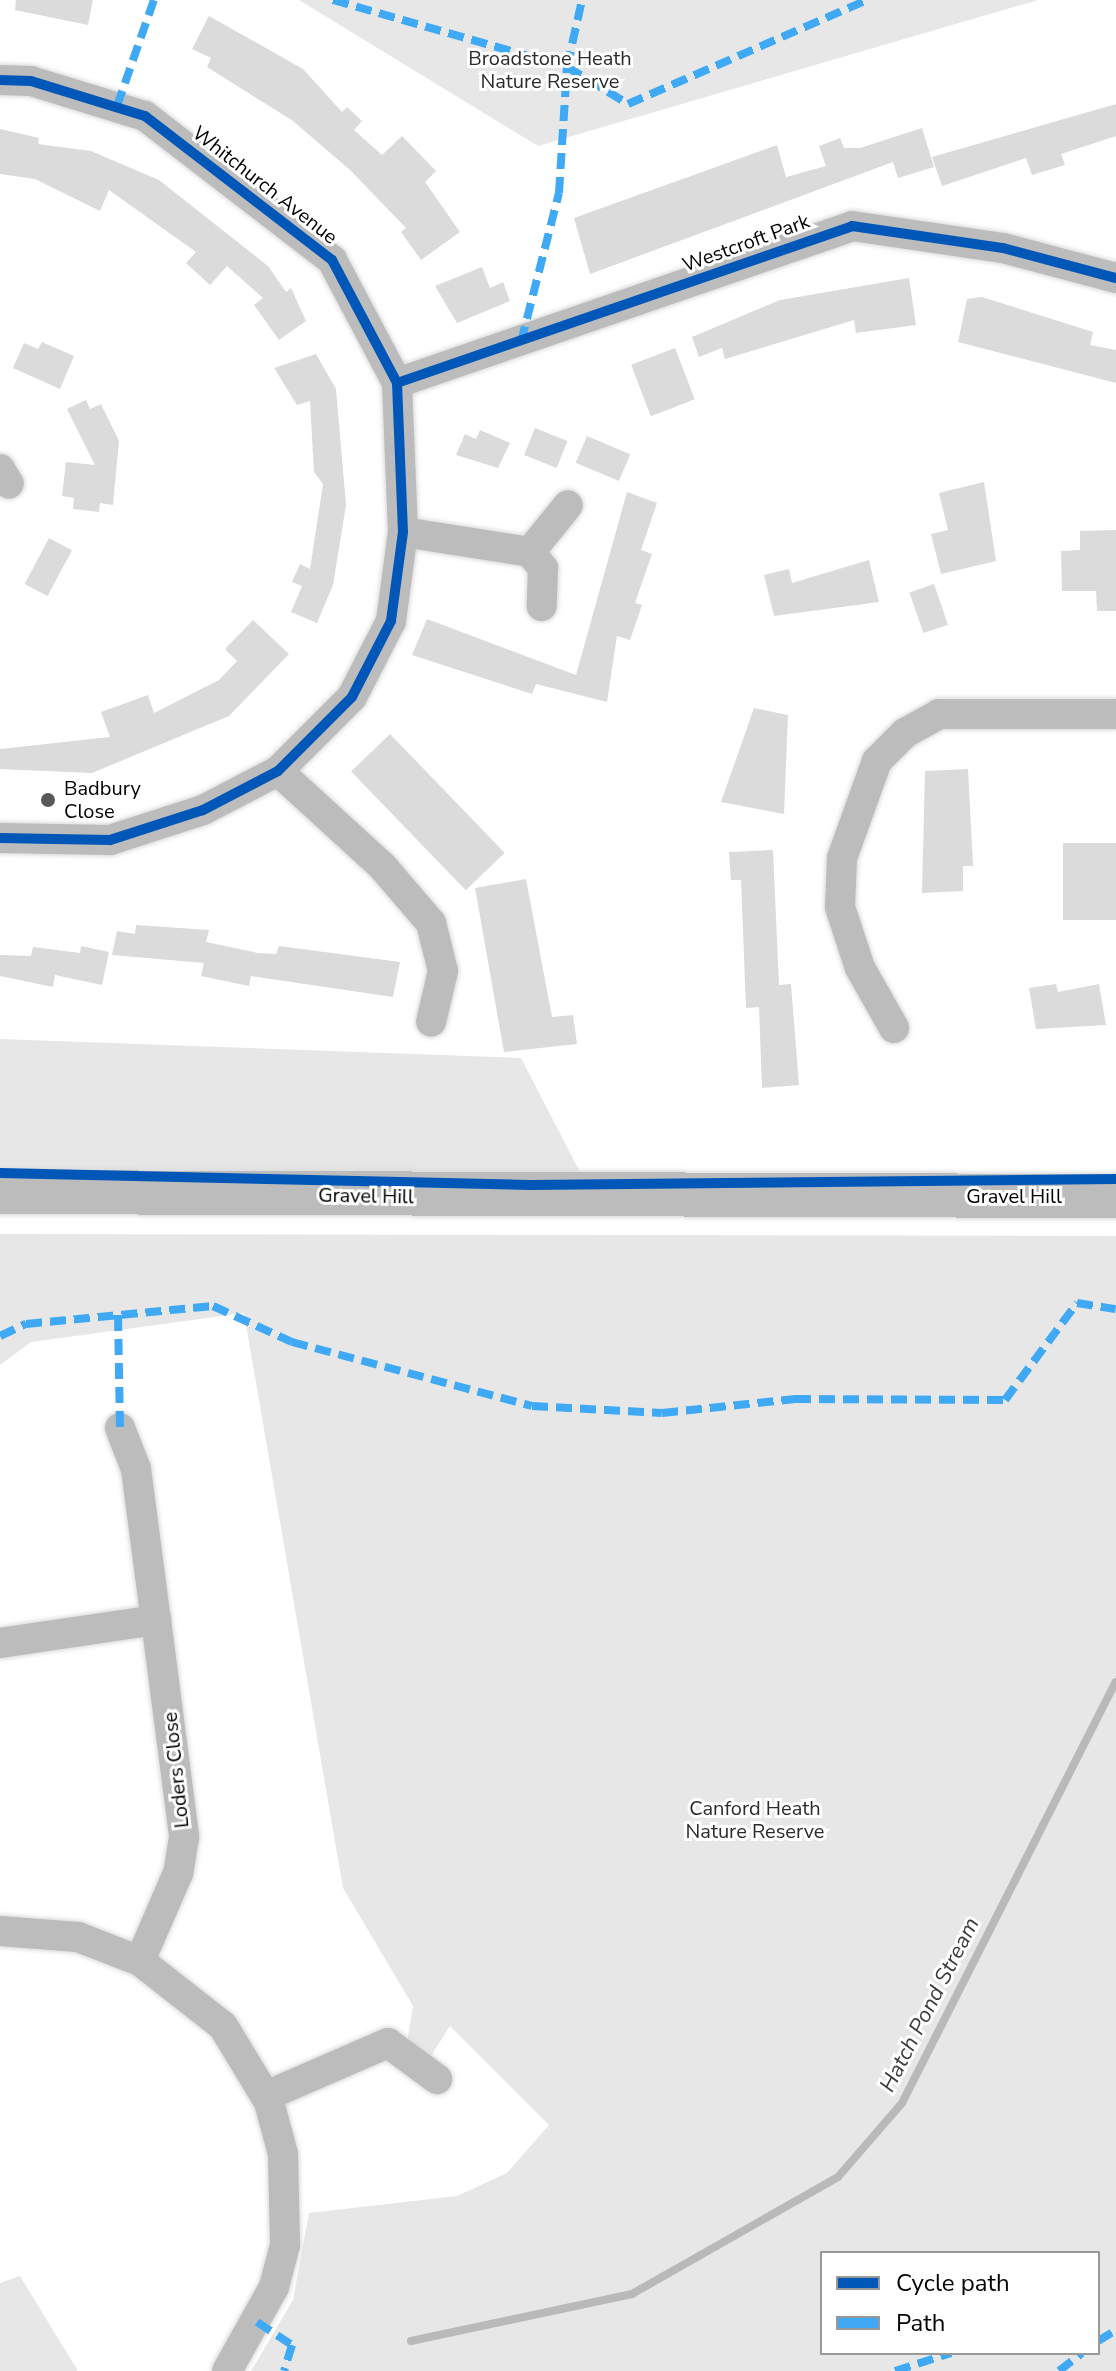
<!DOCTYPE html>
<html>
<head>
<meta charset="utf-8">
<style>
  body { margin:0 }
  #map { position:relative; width:1116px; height:2371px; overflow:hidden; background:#fff; font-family:"Nunito Sans",sans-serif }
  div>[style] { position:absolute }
  .green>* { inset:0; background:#e7e7e7 }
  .stream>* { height:8px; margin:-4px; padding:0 4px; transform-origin:4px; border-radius:4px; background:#b9b9b9 }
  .building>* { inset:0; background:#dbdbdb; transform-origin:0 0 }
  .roads { filter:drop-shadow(0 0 2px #dbdbdb) drop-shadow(0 0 2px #dbdbdb) }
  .street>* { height:30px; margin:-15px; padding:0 15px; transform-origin:15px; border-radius:15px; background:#bcbcbc }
  .primary>* { height:44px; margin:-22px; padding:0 22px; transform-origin:22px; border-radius:22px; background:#bcbcbc }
  .quiet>* { height:8px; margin-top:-4px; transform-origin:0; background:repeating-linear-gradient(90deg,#3fa9f5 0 16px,transparent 0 24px) }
  .cycleway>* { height:10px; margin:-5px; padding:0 5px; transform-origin:5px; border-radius:5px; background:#0057b8 }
  .dots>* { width:22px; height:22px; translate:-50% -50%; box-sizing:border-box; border:4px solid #fff; border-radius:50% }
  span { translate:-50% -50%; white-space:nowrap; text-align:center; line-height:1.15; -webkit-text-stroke:6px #fff; paint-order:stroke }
  .park-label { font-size:20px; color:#2b2b2b }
  .street-label { font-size:20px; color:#000 }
  .poi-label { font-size:20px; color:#000 }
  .left { translate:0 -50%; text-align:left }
  .water-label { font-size:22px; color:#3c3c3c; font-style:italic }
  .legend { position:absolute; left:820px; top:2251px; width:280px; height:104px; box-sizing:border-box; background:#fff; border:2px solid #999; margin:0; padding:10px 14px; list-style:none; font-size:24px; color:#000 }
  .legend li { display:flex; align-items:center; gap:16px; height:40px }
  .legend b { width:40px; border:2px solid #999 }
</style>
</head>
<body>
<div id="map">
  <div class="green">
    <i style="clip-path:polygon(299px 0,1038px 0,538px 146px)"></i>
    <i style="clip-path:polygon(0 1039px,521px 1058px,582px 1176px,0 1170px)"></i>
    <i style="clip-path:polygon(evenodd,0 1234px,1116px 1236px,1116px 2371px,251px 2371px,293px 2300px,309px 2213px,457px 2196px,507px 2173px,549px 2125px,450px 2026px,429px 2059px,407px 2043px,413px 2006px,343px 1888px,244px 1313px,31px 1342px,0 1365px,0 1234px,822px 2253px,1098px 2253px,1098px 2353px,822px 2353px,822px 2253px)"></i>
    <i style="clip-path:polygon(20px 2276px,78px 2371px,0 2371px,0 2283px)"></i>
  </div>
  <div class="stream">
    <i style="left:411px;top:2341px;width:226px;rotate:-12deg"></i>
    <i style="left:632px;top:2294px;width:237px;rotate:-29.6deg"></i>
    <i style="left:838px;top:2177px;width:98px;rotate:-49.1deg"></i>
    <i style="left:902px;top:2103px;width:472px;rotate:-63.1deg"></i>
  </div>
  <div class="building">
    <i style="clip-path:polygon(16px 0,93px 0,88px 25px,15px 10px)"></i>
    <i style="clip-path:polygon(209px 16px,303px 69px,342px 112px,347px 107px,362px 121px,354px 130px,382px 155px,402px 136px,436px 171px,425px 182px,460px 232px,421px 260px,401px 232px,406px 228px,350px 170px,293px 121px,207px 67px,211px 58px,192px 49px)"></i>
    <i style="clip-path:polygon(1116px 104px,1116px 136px,1061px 154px,1065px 165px,1032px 175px,1026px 158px,942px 186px,932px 157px)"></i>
    <i style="clip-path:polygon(922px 128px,934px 167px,898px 178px,893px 162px,590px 274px,574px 218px,777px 145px,786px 177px,826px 166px,819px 146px,840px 138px,844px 148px,860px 148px)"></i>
    <i style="clip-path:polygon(0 129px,39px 138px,38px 144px,91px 151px,159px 180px,268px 266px,286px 292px,291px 288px,306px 321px,279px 340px,254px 305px,263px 298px,227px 266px,210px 285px,186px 263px,196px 252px,109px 190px,100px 211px,35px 179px,0 174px)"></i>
    <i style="clip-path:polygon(482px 267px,490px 288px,503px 282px,510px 301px,457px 323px,435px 286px)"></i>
    <i style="clip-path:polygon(909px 278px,916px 325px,856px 333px,854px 320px,725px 359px,722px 348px,699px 357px,692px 337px,780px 300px)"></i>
    <i style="clip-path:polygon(982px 297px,1093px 332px,1090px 345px,1116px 350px,1116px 383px,958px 342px,967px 299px)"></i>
    <i style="clip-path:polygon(42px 342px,74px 356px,60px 389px,13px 368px,24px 343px,38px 349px)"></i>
    <i style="left:675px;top:348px;width:55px;height:47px;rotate:69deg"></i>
    <i style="clip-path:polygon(316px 354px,336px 389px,346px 505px,333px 585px,317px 623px,291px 612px,302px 586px,292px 582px,300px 564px,310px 569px,323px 484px,314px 472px,310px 401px,297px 405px,274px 368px)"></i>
    <i style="clip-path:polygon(86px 400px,90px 409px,101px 404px,119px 441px,113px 505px,100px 503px,99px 512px,73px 509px,74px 498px,62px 496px,66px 462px,95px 465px,67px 409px)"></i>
    <i style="left:535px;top:428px;width:35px;height:29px;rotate:22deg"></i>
    <i style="clip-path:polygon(480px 430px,510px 443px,498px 468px,456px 455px,465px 434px,476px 439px)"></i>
    <i style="left:587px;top:436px;width:47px;height:29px;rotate:23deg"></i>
    <i style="clip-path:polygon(984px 482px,996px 561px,941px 574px,931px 534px,948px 530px,939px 493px)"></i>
    <i style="clip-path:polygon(627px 492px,657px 503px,641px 550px,652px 554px,635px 603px,642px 605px,630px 640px,617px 636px,607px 702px,536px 684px,532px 694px,412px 655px,427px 619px,576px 675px)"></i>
    <i style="clip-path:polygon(1116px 530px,1116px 611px,1097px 611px,1096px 591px,1062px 591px,1061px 551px,1080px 550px,1080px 531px)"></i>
    <i style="left:49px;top:538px;width:26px;height:52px;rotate:28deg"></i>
    <i style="clip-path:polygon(869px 560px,879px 602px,774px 616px,764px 575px,789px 569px,792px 583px)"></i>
    <i style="left:934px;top:584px;width:43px;height:26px;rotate:71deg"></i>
    <i style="clip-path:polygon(253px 620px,289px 654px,229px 716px,92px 773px,0 769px,0 749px,110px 737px,101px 712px,148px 695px,154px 713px,219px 680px,237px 661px,225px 649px)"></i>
    <i style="clip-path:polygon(754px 708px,788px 715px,784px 814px,721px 802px)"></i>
    <i style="left:390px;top:734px;width:165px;height:54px;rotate:46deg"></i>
    <i style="clip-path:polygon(968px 769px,973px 866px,963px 866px,963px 891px,922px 893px,925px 771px)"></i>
    <i style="left:1116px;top:843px;width:77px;height:53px;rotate:90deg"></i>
    <i style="clip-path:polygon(773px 850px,779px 985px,791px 984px,799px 1085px,762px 1088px,759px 1007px,746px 1008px,741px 880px,731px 880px,729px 852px)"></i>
    <i style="clip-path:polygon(526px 879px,552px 1017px,573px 1015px,577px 1044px,504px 1052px,475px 888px)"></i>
    <i style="clip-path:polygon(136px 925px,209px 930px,206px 942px,258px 953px,276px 954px,279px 946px,400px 962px,393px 997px,251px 976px,249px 986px,201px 976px,204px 963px,112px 955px,117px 931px,135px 934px)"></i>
    <i style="clip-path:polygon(81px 946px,109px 952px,102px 985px,55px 975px,53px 987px,0 976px,0 955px,31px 956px,33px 947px,80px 953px)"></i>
    <i style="clip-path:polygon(1056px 984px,1058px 992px,1099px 984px,1106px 1025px,1036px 1029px,1029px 988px)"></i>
  </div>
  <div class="roads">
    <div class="street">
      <i style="left:0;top:80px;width:31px;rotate:2deg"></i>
      <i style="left:31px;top:81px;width:119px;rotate:17.1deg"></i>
      <i style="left:145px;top:116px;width:236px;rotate:37.6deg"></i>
      <i style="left:332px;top:260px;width:139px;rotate:62.1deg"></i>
      <i style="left:397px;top:383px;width:149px;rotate:87.7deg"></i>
      <i style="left:403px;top:532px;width:90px;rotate:97.7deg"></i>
      <i style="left:391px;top:621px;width:85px;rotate:117.2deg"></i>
      <i style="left:352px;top:697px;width:105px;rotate:135deg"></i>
      <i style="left:278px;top:771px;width:85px;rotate:152.5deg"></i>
      <i style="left:203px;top:810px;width:98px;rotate:162.1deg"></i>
      <i style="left:110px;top:840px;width:110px;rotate:-179deg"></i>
      <i style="left:397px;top:383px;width:481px;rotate:-19deg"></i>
      <i style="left:852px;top:226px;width:153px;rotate:8.3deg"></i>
      <i style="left:1003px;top:248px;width:117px;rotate:14.9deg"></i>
      <i style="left:0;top:469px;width:17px;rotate:59deg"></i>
      <i style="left:403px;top:532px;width:129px;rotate:8.9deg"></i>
      <i style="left:530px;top:552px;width:21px;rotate:51deg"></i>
      <i style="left:543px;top:568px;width:38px;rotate:92deg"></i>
      <i style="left:530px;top:552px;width:60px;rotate:-51deg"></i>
      <i style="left:278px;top:771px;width:142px;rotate:42.4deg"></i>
      <i style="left:383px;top:867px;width:74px;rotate:49.4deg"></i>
      <i style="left:431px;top:923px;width:49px;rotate:76deg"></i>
      <i style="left:443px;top:971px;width:52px;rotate:103.2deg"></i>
      <i style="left:894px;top:1028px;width:69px;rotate:-119.5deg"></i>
      <i style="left:860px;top:968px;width:64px;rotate:-108.2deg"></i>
      <i style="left:840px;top:907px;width:49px;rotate:-87.7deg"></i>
      <i style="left:842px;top:858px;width:103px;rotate:-70.2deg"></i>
      <i style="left:877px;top:761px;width:40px;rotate:-45deg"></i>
      <i style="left:905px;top:733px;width:39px;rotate:-29deg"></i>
      <i style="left:939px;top:714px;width:177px"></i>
      <i style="left:120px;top:1428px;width:44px;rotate:68.7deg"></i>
      <i style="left:136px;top:1469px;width:152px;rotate:82.5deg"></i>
      <i style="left:0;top:1643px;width:158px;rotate:-8.4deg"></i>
      <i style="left:156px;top:1620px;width:219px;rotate:82.6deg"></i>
      <i style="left:184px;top:1837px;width:36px;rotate:99deg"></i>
      <i style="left:178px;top:1873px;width:96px;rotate:113.4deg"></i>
      <i style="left:0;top:1931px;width:78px;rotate:4.4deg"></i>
      <i style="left:78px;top:1937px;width:66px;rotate:21.2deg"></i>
      <i style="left:140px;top:1961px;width:105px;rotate:38.1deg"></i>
      <i style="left:223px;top:2026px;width:89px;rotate:58.8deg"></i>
      <i style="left:269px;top:2102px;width:54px;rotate:74.9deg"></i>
      <i style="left:283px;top:2154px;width:91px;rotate:88.7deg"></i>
      <i style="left:285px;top:2245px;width:43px;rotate:104.7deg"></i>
      <i style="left:274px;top:2287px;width:96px;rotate:119.2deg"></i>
      <i style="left:266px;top:2096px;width:133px;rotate:-23.5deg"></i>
      <i style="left:388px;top:2043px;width:61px;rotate:36.3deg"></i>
    </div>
    <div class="primary">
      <i style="left:0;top:1192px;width:1116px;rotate:0.21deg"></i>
    </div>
  </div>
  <div class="quiet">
    <i style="left:333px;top:0;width:243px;rotate:16deg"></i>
    <i style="left:567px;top:67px;width:71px;rotate:31.2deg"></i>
    <i style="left:628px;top:104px;width:261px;rotate:-23.5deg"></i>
    <i style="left:117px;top:106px;width:112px;rotate:-70.8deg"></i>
    <i style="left:521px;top:342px;width:154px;rotate:-75.7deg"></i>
    <i style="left:559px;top:193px;width:126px;rotate:-86.4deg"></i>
    <i style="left:567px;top:67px;width:69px;rotate:-77.4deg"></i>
    <i style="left:118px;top:1315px;width:113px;rotate:89deg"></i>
    <i style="left:0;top:1336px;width:29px;rotate:-25deg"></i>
    <i style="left:26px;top:1324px;width:188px;rotate:-5.5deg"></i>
    <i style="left:213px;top:1306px;width:87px;rotate:24.5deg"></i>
    <i style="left:292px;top:1342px;width:248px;rotate:14.9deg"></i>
    <i style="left:532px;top:1406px;width:130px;rotate:3.1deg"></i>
    <i style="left:662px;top:1413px;width:134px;rotate:-6deg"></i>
    <i style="left:795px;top:1399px;width:210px;rotate:0.3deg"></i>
    <i style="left:1005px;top:1400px;width:121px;rotate:-53.4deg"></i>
    <i style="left:1077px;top:1303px;width:39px;rotate:9deg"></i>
    <i style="left:257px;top:2322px;width:42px;rotate:33.3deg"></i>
    <i style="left:292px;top:2345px;width:27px;rotate:107deg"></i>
    <i style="left:1098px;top:2341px;width:21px;rotate:-31deg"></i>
    <i style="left:895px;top:2371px;width:59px;rotate:-17.8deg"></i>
    <i style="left:1059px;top:2371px;width:29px;rotate:-38deg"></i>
  </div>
  <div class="cycleway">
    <i style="left:0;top:80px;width:31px;rotate:2deg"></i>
    <i style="left:31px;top:81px;width:119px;rotate:17.1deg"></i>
    <i style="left:145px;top:116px;width:236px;rotate:37.6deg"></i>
    <i style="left:332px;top:260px;width:139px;rotate:62.1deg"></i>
    <i style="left:397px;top:383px;width:149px;rotate:87.7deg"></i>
    <i style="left:403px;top:532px;width:90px;rotate:97.7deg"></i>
    <i style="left:391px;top:621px;width:85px;rotate:117.2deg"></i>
    <i style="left:352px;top:697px;width:105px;rotate:135deg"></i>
    <i style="left:278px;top:771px;width:85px;rotate:152.5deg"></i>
    <i style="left:203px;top:810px;width:98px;rotate:162.1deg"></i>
    <i style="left:110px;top:840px;width:110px;rotate:-179deg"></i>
    <i style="left:397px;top:383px;width:481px;rotate:-19deg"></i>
    <i style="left:852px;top:226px;width:153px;rotate:8.3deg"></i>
    <i style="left:1003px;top:248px;width:117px;rotate:14.9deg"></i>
    <i style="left:0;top:1173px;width:530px;rotate:1.3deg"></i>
    <i style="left:530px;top:1185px;width:586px;rotate:-0.59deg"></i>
  </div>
  <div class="dots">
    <i style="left:48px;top:800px;background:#595959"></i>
  </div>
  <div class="park-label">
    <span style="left:550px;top:70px">Broadstone Heath<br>Nature Reserve</span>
    <span style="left:755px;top:1820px">Canford Heath<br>Nature Reserve</span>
  </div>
  <div class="street-label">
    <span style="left:265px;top:185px;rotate:38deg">Whitchurch Avenue</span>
    <span style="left:746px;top:243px;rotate:-20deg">Westcroft Park</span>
    <span style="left:366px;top:1196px;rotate:1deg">Gravel Hill</span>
    <span style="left:1014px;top:1196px">Gravel Hill</span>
    <span style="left:176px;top:1770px;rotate:-96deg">Loders Close</span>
  </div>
  <div class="poi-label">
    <span class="left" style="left:64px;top:800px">Badbury<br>Close</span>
  </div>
  <div class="water-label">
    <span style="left:930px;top:2005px;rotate:-63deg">Hatch Pond Stream</span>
  </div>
  <ul class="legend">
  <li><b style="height:10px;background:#0057b8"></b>Cycle path</li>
  <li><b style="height:10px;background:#3fa9f5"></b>Path</li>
  </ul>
</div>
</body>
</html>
